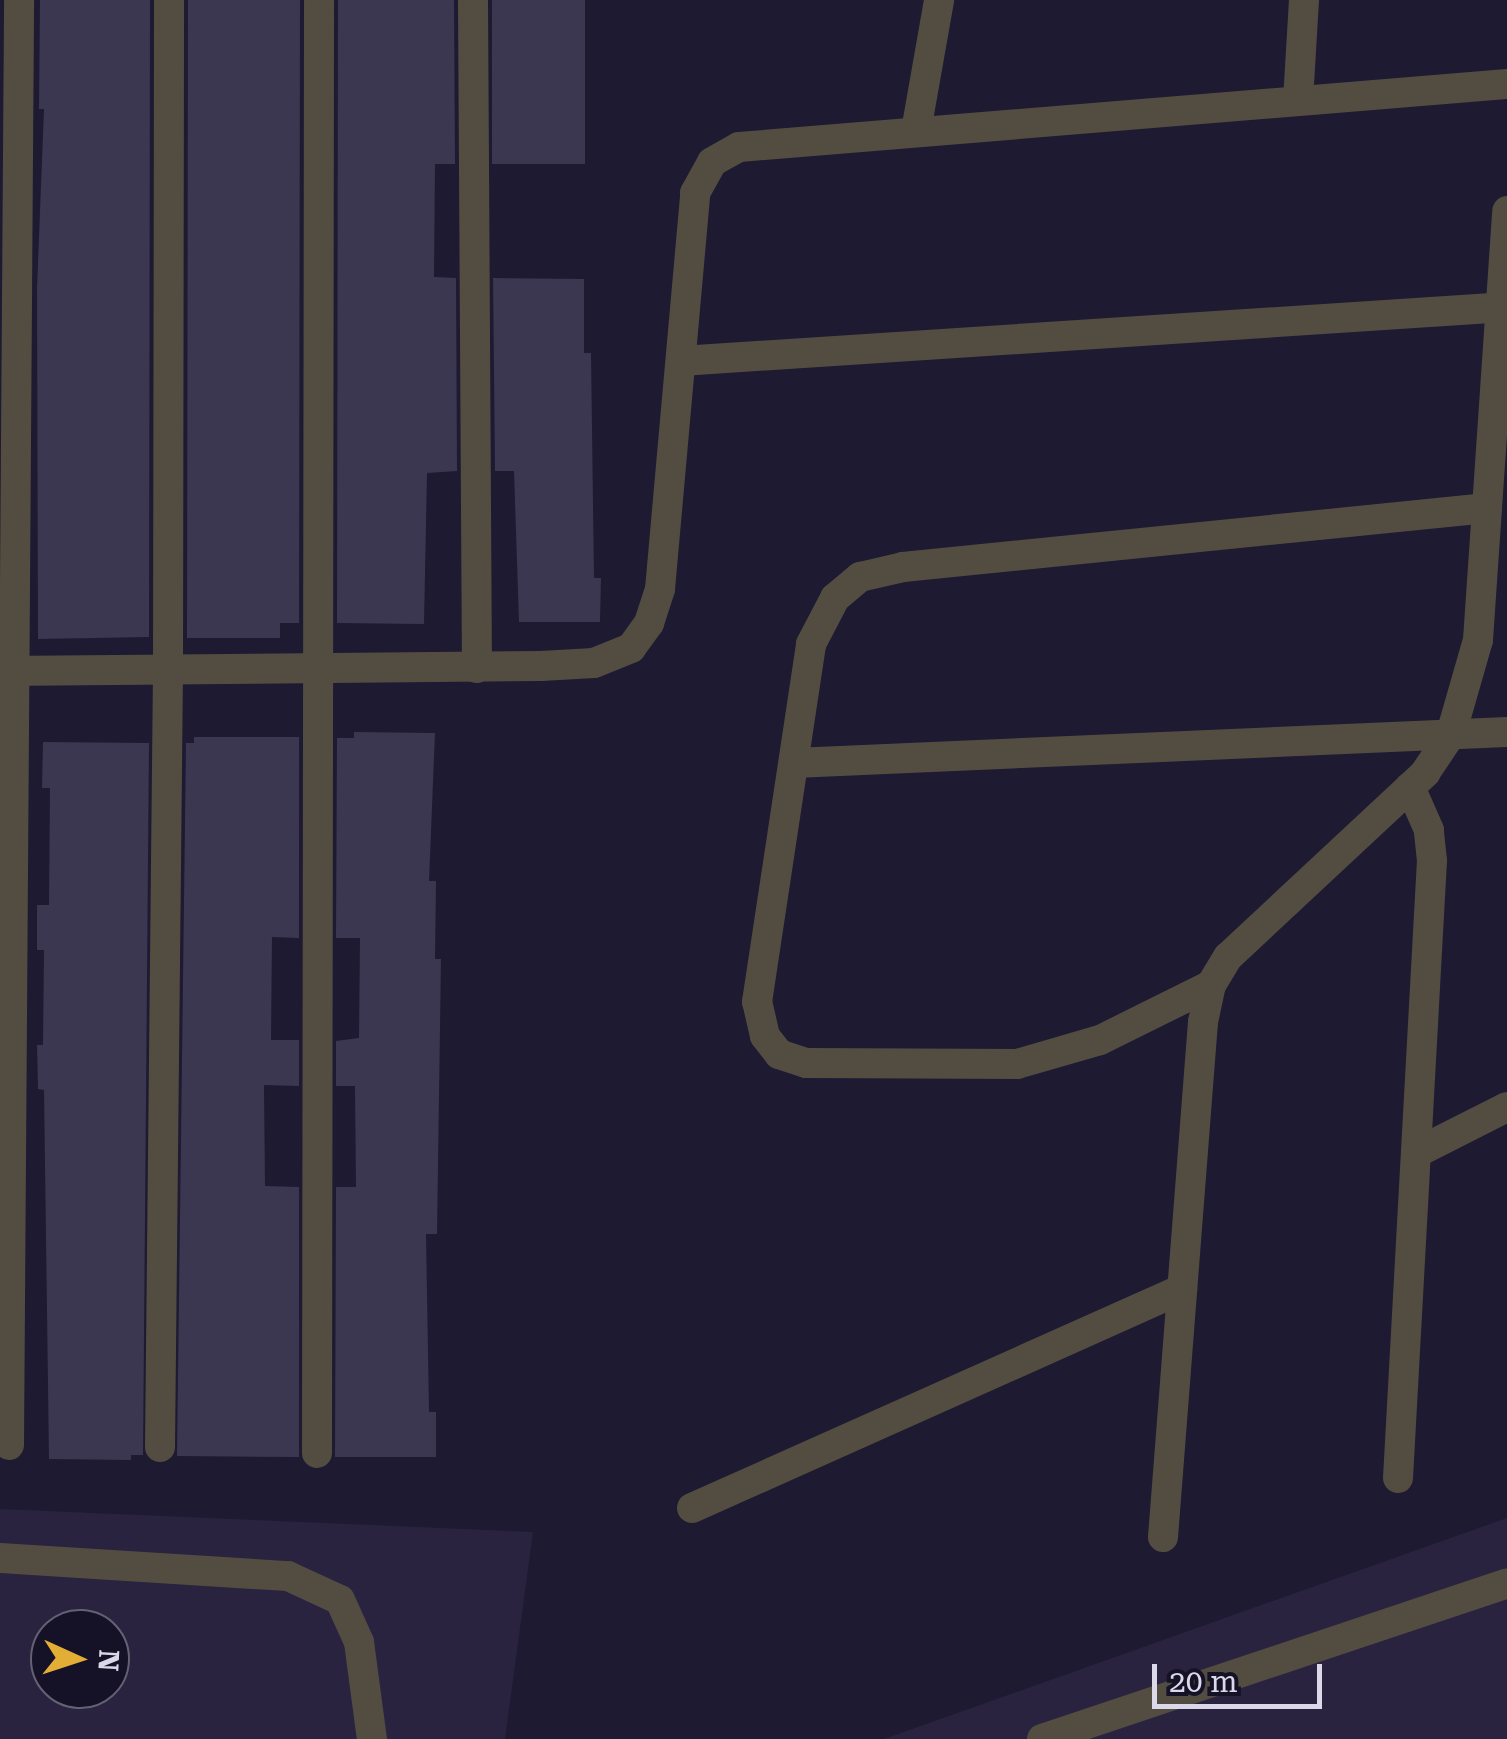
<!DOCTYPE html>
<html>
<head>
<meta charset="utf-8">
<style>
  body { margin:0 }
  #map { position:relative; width:1507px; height:1739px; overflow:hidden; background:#1e1a32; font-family:"Roboto Serif",serif }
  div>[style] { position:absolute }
  .built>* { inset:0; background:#292340 }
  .building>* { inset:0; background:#3b3751; transform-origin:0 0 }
  .minor>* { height:30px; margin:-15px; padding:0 15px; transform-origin:15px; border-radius:15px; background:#534d41 }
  span { translate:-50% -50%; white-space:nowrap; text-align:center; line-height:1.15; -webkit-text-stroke:8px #151127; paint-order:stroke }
  .north { position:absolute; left:30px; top:1609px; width:100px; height:100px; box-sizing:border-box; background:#151127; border:2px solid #646175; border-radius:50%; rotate:93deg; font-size:28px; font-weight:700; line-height:40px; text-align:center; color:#dbd9e9 }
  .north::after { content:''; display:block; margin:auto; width:35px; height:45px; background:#e3ae35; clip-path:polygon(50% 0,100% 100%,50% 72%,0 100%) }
  .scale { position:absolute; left:1152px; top:1664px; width:170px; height:45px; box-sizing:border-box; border:5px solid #dbd9e9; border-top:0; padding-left:12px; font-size:30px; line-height:35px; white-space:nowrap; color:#dbd9e9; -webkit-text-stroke:8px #151127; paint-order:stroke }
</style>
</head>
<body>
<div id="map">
  <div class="built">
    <i style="clip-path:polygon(evenodd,0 1509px,533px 1532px,505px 1739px,0 1739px,0 1509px,50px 1629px,110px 1629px,110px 1689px,50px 1689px,50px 1629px)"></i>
    <i style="clip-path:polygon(1507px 1518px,1507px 1739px,884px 1739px)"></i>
  </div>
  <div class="building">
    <i style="clip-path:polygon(40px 0,150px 0,149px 637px,38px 639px,37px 288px,44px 109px,39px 109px)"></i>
    <i style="clip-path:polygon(188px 0,300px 0,299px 623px,280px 623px,280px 638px,187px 638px)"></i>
    <i style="clip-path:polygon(338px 0,454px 0,455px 164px,435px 164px,434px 277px,456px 278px,457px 471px,427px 473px,424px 624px,337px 623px)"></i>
    <i style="left:492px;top:0;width:93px;height:164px"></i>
    <i style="clip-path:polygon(493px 278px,584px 279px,584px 353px,591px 353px,594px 578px,601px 578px,600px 622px,519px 622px,514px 471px,495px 471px)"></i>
    <i style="clip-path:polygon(354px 732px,435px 733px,429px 881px,436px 881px,435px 959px,441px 959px,437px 1234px,426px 1234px,429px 1412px,436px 1412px,436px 1457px,335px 1457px,336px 1187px,356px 1187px,355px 1086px,336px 1086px,336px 1041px,359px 1038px,360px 938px,336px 938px,337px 738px,354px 738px)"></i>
    <i style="clip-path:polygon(194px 737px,299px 737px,299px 938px,272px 937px,271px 1040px,299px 1040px,299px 1086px,264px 1085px,265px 1186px,299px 1187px,299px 1457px,177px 1456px,186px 743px,194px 743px)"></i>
    <i style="clip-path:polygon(43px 742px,149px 743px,143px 1455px,131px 1455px,131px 1460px,49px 1459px,44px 1090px,38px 1089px,37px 1045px,43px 1045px,44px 950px,37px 950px,37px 905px,49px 905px,50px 788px,42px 788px)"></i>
  </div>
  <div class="minor">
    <i style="left:473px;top:0;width:668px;rotate:89.66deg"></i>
    <i style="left:1298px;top:101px;width:101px;rotate:-86.6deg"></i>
    <i style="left:916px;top:131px;width:133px;rotate:-80deg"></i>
    <i style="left:681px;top:361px;width:828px;rotate:-3.74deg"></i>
    <i style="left:0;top:671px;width:541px;rotate:-0.53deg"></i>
    <i style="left:541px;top:666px;width:53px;rotate:-3.2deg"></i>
    <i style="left:594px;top:663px;width:40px;rotate:-22deg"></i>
    <i style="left:631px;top:648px;width:31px;rotate:-54deg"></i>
    <i style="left:649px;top:623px;width:36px;rotate:-72deg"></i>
    <i style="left:660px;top:589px;width:398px;rotate:-84.9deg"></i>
    <i style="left:695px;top:193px;width:35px;rotate:-61deg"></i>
    <i style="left:712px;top:162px;width:31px;rotate:-29deg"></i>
    <i style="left:739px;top:147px;width:771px;rotate:-4.69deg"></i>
    <i style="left:794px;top:763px;width:714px;rotate:-2.49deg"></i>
    <i style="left:1211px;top:985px;width:124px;rotate:153.6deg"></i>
    <i style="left:1100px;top:1040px;width:86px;rotate:163.9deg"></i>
    <i style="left:1017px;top:1064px;width:211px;rotate:-179.7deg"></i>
    <i style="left:806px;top:1063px;width:28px;rotate:-162deg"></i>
    <i style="left:779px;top:1054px;width:23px;rotate:-128deg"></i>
    <i style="left:765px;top:1036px;width:35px;rotate:-103deg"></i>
    <i style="left:757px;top:1002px;width:362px;rotate:-81.4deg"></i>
    <i style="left:811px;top:644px;width:52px;rotate:-62.4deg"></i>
    <i style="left:835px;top:598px;width:33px;rotate:-40deg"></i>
    <i style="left:860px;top:577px;width:44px;rotate:-13.1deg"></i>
    <i style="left:903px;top:567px;width:587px;rotate:-5.77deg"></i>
    <i style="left:1416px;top:1153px;width:102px;rotate:-26.8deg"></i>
    <i style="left:9px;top:1445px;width:1445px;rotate:-89.6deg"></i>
    <i style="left:160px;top:1447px;width:775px;rotate:-89.41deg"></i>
    <i style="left:168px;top:672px;width:672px;rotate:-89.91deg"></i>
    <i style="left:317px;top:1453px;width:1453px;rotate:-89.92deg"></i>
    <i style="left:1398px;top:1478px;width:618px;rotate:-86.85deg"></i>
    <i style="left:1432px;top:861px;width:31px;rotate:-96deg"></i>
    <i style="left:1429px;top:830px;width:47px;rotate:-113.8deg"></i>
    <i style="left:692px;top:1508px;width:537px;rotate:-24.08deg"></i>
    <i style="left:1163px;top:1537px;width:517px;rotate:-85.56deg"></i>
    <i style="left:1203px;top:1022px;width:38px;rotate:-78deg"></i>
    <i style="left:1211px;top:985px;width:33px;rotate:-59deg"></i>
    <i style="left:1228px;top:957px;width:270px;rotate:-43deg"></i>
    <i style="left:1425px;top:773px;width:47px;rotate:-56.3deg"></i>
    <i style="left:1451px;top:734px;width:98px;rotate:-74deg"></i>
    <i style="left:1478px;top:640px;width:430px;rotate:-86.1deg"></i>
    <i style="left:0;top:1558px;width:289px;rotate:3.6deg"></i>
    <i style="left:288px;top:1576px;width:57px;rotate:24.8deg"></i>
    <i style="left:340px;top:1600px;width:46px;rotate:65.7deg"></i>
    <i style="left:359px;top:1642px;width:98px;rotate:82.4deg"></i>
    <i style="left:1042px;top:1739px;width:490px;rotate:-18.5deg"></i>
  </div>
  <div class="north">N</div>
  <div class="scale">20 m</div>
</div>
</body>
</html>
